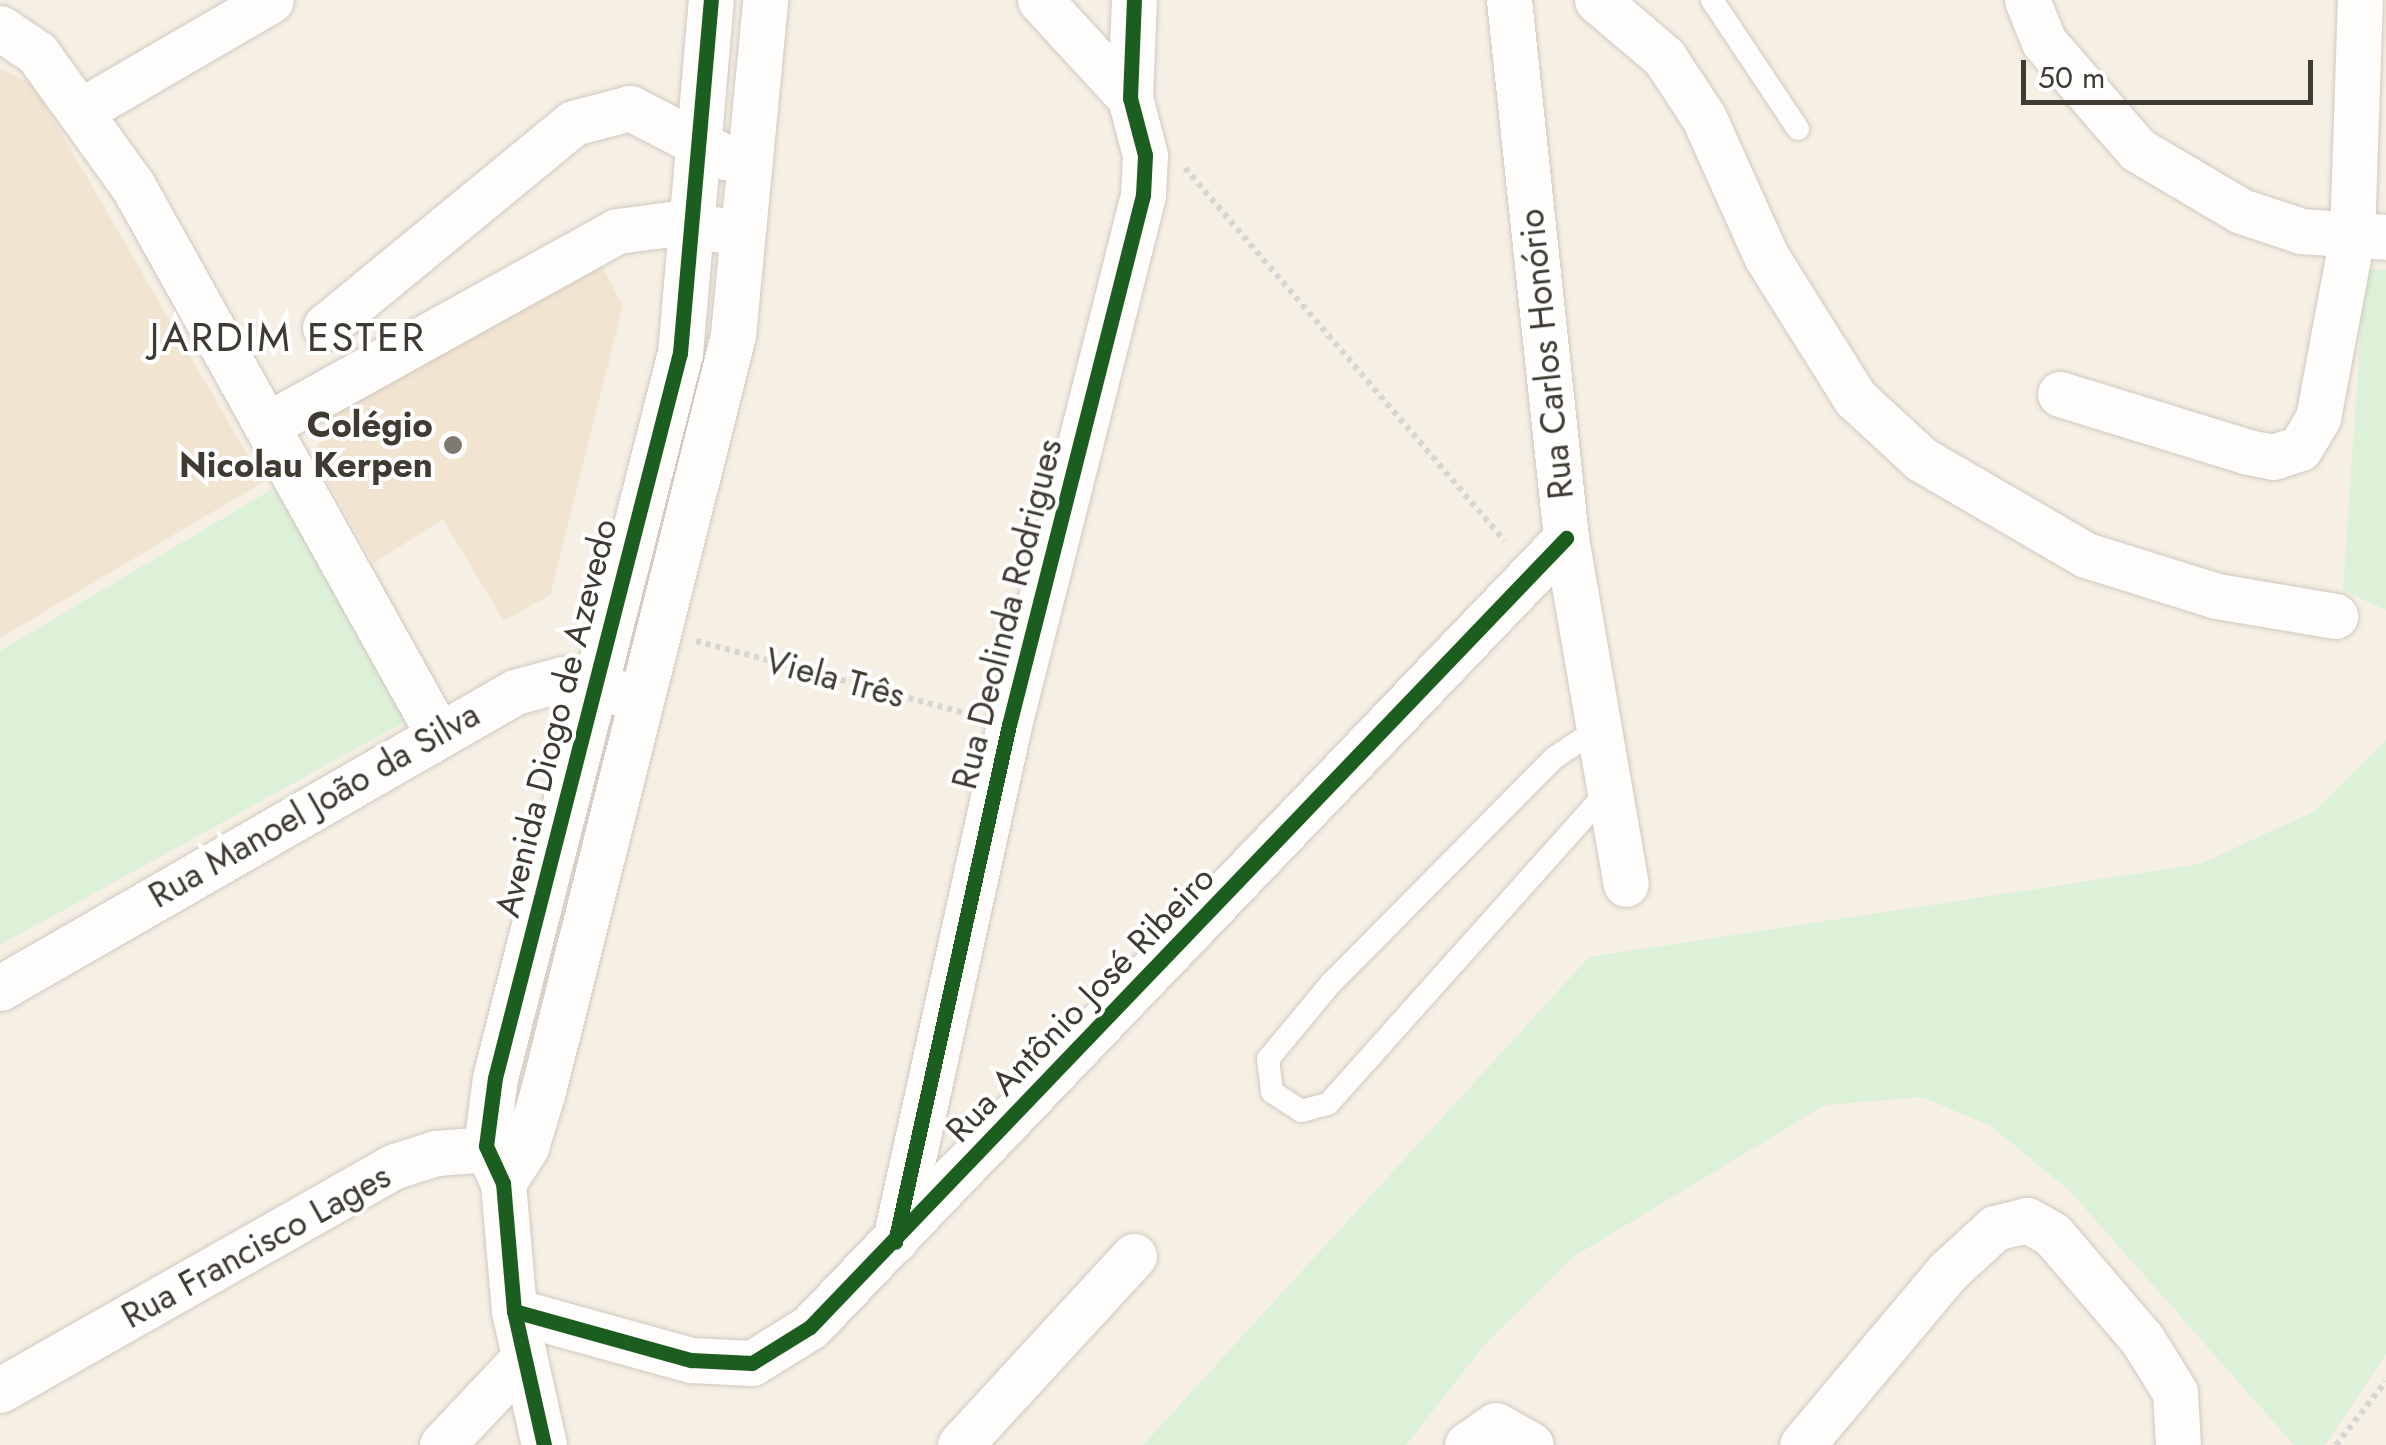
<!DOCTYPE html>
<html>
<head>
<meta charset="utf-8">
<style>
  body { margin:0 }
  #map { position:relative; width:2386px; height:1445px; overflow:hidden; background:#f6efe4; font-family:Jost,sans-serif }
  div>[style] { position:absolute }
  .built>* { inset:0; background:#f1e4d1 }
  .green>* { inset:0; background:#dcf1d8 }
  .path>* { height:6px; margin-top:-3px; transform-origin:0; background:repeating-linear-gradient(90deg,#d7d6d2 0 5px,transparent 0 10px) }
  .roads { filter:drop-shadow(0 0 2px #cec9c0) drop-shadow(0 0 2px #cec9c0) }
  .service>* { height:22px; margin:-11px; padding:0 11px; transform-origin:11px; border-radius:11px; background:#fefdfb }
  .minor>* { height:45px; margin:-22.5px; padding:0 22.5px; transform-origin:22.5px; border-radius:22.5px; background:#fefdfb }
  .cycleway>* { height:15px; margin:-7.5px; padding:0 7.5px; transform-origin:7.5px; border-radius:7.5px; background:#1b5e20 }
  .dots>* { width:28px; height:28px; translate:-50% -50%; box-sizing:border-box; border:5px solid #fff; border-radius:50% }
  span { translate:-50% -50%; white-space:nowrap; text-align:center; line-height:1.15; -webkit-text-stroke:8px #fff; paint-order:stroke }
  .street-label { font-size:35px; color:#3f3a32 }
  .poi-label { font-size:35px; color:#3f3a32; font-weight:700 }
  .right { translate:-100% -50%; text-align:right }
  .quarter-label { font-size:40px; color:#3f3a32; letter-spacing:2.5px }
  .scale { position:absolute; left:2021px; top:60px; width:292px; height:45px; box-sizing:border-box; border:5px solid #3f3a32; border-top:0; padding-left:12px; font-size:30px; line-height:35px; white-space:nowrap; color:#3f3a32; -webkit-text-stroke:8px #fff; paint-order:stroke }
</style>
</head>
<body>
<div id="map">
  <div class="built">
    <i style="clip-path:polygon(0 69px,33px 84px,263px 482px,0 638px)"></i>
    <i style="clip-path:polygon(598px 258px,623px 306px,550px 595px,504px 621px,443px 519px,374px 563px,314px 457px,322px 432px,335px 414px)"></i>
  </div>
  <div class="green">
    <i style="clip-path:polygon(2365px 269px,2386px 270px,2386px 610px,2343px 590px)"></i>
    <i style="clip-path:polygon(279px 485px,410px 719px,0 945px,0 651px)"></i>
    <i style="clip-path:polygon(2386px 740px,2386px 1354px,2325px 1445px,2294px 1445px,2069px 1190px,1991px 1126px,1922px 1097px,1825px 1105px,1573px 1257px,1486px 1343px,1406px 1445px,1143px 1445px,1589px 957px,2200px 864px,2313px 812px)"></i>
  </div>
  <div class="path">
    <i style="left:1185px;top:168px;width:491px;rotate:49.4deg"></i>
    <i style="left:696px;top:641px;width:283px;rotate:15deg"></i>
    <i style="left:2336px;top:1445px;width:81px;rotate:-52deg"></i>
  </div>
  <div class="roads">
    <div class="service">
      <i style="left:1712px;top:0;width:155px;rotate:56.3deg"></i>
      <i style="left:1599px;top:728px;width:54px;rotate:146.3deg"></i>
      <i style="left:1554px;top:758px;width:315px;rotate:134.7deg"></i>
      <i style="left:1332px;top:982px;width:100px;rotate:129.7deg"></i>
      <i style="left:1268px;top:1059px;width:33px;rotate:83deg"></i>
      <i style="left:1272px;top:1092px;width:35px;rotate:33deg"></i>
      <i style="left:1301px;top:1111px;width:28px;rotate:-15deg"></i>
      <i style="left:1328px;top:1104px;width:423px;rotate:-48.2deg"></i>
    </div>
    <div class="minor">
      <i style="left:1040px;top:0;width:133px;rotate:47.4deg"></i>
      <i style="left:1509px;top:0;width:541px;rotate:83.95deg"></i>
      <i style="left:1566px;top:538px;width:351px;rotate:80.2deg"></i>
      <i style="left:1597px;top:0;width:88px;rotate:40.4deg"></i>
      <i style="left:1664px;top:57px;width:73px;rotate:56.7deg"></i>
      <i style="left:1704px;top:118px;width:151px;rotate:65.8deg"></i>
      <i style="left:1766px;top:256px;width:168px;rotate:57.9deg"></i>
      <i style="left:1855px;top:398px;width:90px;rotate:42.7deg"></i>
      <i style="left:1921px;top:459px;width:191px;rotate:30.2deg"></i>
      <i style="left:2086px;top:555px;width:137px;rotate:17.4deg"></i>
      <i style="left:2217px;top:596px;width:120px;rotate:9.6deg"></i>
      <i style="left:2027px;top:0;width:45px;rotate:68deg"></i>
      <i style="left:2044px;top:42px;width:143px;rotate:49deg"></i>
      <i style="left:2138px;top:150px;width:120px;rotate:30.6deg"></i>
      <i style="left:2241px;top:211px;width:63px;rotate:18.4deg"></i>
      <i style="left:2301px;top:231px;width:85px;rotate:4deg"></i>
      <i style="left:0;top:28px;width:45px;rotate:34deg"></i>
      <i style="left:37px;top:53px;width:164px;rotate:54.2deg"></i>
      <i style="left:133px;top:186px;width:625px;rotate:60.89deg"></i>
      <i style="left:84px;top:109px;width:216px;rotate:-30.2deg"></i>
      <i style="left:325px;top:327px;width:321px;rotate:-39.4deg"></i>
      <i style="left:573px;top:123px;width:59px;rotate:-14.7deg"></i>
      <i style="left:630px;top:108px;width:107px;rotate:27.3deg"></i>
      <i style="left:2060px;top:394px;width:197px;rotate:17.1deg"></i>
      <i style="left:2248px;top:452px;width:25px;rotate:11deg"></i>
      <i style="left:2273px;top:457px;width:28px;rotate:-18deg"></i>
      <i style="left:2300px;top:448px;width:35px;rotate:-59deg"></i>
      <i style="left:2318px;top:418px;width:184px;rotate:-79.4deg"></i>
      <i style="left:2352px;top:237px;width:237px;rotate:-88.1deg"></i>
      <i style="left:267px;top:425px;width:400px;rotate:-29deg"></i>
      <i style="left:617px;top:231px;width:54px;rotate:-7.4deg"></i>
      <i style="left:671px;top:224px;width:52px;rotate:6.6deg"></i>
      <i style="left:0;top:988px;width:594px;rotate:-29.89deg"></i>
      <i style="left:515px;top:692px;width:50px;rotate:-15.2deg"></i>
      <i style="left:563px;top:679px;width:63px;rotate:13.8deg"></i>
      <i style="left:503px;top:1183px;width:43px;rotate:-57.4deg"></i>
      <i style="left:526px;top:1147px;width:59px;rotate:-73.1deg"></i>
      <i style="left:543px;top:1091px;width:780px;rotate:-75.89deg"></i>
      <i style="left:733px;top:335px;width:337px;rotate:-84.5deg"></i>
      <i style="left:895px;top:1240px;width:527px;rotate:-77.52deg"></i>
      <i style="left:1009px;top:725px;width:547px;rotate:-75.81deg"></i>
      <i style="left:1143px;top:195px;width:40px;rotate:-87.1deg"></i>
      <i style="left:1145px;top:155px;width:59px;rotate:-104.7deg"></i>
      <i style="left:1130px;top:98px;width:98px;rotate:-87.7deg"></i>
      <i style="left:514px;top:1311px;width:184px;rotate:15.5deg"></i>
      <i style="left:691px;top:1360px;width:61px;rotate:2.8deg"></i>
      <i style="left:752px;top:1363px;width:68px;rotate:-31.8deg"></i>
      <i style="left:810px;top:1327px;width:1093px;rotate:-46.22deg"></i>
      <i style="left:0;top:1390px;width:454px;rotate:-29.6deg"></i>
      <i style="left:395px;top:1166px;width:43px;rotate:-17.6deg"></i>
      <i style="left:436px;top:1153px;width:78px;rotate:-4.4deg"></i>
      <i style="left:442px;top:1445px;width:120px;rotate:-46.7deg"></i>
      <i style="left:544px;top:1445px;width:137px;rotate:-102.6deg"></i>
      <i style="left:514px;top:1311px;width:128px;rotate:-94.9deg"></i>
      <i style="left:503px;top:1183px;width:41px;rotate:-114.7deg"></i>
      <i style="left:486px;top:1146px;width:69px;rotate:-82.5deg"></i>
      <i style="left:495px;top:1078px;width:748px;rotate:-75.69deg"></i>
      <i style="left:680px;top:353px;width:354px;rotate:-85deg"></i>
      <i style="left:960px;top:1445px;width:257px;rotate:-47.4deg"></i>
      <i style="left:1467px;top:1445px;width:35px;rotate:-35deg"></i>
      <i style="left:1496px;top:1425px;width:40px;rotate:29.7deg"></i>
      <i style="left:1802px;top:1445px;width:227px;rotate:-50deg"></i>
      <i style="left:1948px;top:1271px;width:64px;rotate:-42.5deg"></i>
      <i style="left:1995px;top:1228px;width:33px;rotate:-14deg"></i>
      <i style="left:2027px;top:1220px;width:29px;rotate:29deg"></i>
      <i style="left:2052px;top:1234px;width:138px;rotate:49.4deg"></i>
      <i style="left:2142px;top:1339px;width:62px;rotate:58.1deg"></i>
      <i style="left:2175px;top:1392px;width:53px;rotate:86.8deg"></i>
    </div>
  </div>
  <div class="cycleway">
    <i style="left:895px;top:1242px;width:529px;rotate:-77.57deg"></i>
    <i style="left:1009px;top:725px;width:547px;rotate:-75.81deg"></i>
    <i style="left:1143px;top:195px;width:40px;rotate:-87.1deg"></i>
    <i style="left:1145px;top:155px;width:59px;rotate:-104.7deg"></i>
    <i style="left:1130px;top:98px;width:98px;rotate:-87.7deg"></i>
    <i style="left:514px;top:1311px;width:184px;rotate:15.5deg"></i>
    <i style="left:691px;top:1360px;width:61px;rotate:2.8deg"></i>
    <i style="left:752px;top:1363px;width:68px;rotate:-31.8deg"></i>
    <i style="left:810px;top:1327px;width:1093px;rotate:-46.22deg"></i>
    <i style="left:544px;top:1445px;width:137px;rotate:-102.6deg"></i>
    <i style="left:514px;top:1311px;width:128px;rotate:-94.9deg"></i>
    <i style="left:503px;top:1183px;width:41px;rotate:-114.7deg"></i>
    <i style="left:486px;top:1146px;width:69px;rotate:-82.5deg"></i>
    <i style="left:495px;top:1078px;width:748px;rotate:-75.69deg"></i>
    <i style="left:680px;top:353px;width:354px;rotate:-85deg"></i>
  </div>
  <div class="dots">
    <i style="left:453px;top:445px;background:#7f7970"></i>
  </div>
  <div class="street-label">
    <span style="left:1546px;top:354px;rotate:-96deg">Rua Carlos Honório</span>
    <span style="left:1007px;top:614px;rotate:-76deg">Rua Deolinda Rodrigues</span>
    <span style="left:835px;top:678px;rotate:15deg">Viela Três</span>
    <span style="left:556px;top:718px;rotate:-76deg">Avenida Diogo de Azevedo</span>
    <span style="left:314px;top:805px;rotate:-30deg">Rua Manoel João da Silva</span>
    <span style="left:1080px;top:1004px;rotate:-46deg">Rua Antônio José Ribeiro</span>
    <span style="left:256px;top:1246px;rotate:-29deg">Rua Francisco Lages</span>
  </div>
  <div class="poi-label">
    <span class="right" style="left:433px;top:445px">Colégio<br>Nicolau Kerpen</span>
  </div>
  <div class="quarter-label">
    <span style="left:288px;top:337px">JARDIM ESTER</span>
  </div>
  <div class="scale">50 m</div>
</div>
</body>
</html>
